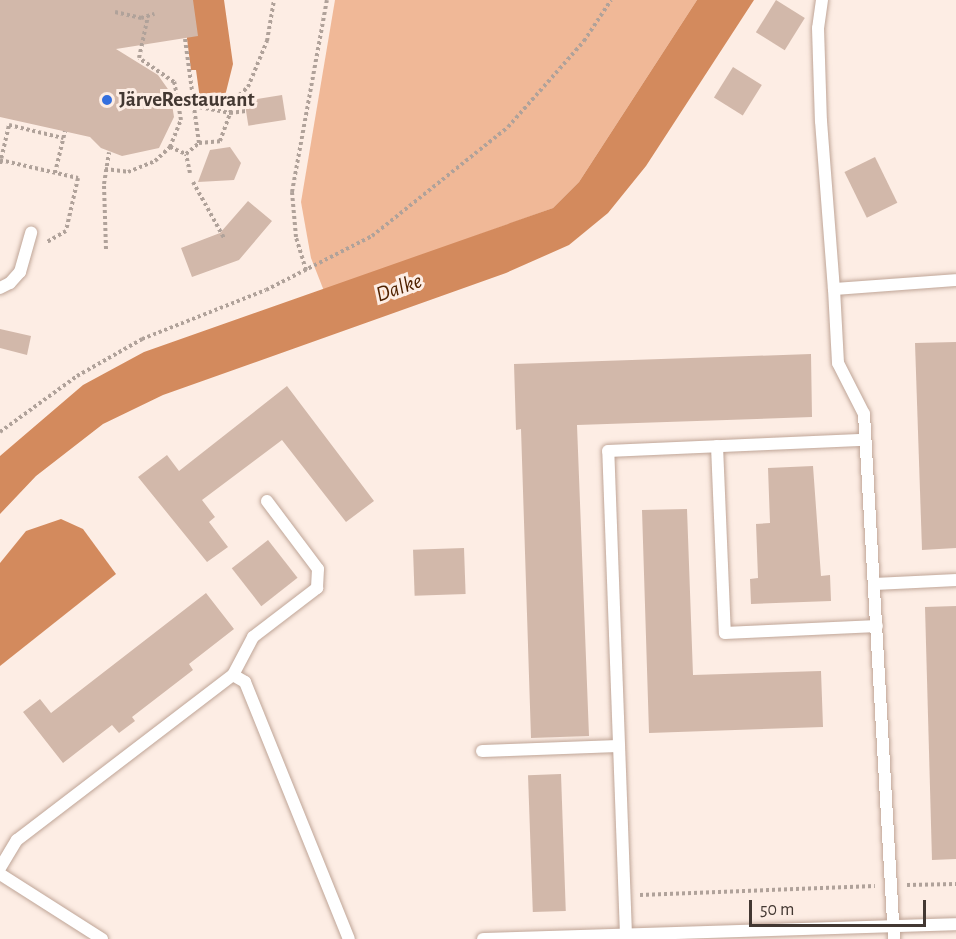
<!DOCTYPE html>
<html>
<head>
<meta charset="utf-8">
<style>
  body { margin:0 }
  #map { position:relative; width:956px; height:939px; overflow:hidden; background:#fdede4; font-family:"Alegreya Sans",sans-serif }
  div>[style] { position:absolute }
  .green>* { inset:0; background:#f0b897 }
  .water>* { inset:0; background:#d38a5d }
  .building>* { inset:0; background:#d2b8aa; transform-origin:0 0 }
  .path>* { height:4px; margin-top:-2px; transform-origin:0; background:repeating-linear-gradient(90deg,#b0a29a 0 3px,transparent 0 6px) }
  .roads { filter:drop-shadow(0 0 2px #bfa597) drop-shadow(0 0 2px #bfa597) }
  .service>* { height:12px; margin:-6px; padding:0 6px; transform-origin:6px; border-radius:6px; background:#fff }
  .dots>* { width:16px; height:16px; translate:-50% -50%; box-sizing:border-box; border:3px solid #fdede4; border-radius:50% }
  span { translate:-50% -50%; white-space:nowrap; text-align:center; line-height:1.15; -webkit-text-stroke:6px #fdede4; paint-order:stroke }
  .poi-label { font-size:21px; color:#433832; font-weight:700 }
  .left { translate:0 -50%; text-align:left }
  .water-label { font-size:22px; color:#502200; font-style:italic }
  .scale { position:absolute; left:749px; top:900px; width:177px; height:27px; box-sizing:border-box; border:3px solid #433832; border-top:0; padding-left:8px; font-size:18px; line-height:21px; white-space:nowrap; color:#433832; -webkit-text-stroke:4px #fdede4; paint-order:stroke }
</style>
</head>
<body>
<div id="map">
  <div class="green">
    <i style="clip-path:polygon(335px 0,697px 0,579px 182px,553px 208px,324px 291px,311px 258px,301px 202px)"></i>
  </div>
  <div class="water">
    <i style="clip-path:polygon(182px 0,224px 0,233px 64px,223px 104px,200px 99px,196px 70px,191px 70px)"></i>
    <i style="clip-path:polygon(697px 0,754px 0,646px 166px,608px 213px,569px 245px,506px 273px,163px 395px,103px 424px,36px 476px,0 514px,0 456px,83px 385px,144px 352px,553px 208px,579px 182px)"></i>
    <i style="clip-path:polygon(61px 519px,83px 529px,116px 574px,0 666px,0 563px,26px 531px)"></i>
  </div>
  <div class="building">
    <i style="clip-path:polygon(0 0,193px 0,198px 36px,116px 49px,158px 75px,170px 92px,174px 117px,159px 148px,122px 156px,101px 148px,90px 137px,0 117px)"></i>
    <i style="left:776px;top:0;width:34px;height:38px;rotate:32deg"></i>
    <i style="left:733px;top:67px;width:34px;height:36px;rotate:32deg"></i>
    <i style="left:282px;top:95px;width:25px;height:38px;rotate:81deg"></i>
    <i style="clip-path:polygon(230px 147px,241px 163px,234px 180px,198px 182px,210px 150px)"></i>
    <i style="left:875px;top:157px;width:51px;height:34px;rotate:64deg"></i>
    <i style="clip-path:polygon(248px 201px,272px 221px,239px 260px,192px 277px,181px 248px,220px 233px)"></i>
    <i style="clip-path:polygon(0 329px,31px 336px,27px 355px,0 348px)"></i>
    <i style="clip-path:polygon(956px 342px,956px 548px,922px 550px,915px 343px)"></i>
    <i style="clip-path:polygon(811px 354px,812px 417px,577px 425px,589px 736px,531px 738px,521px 429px,516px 430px,514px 364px)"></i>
    <i style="clip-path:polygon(287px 386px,374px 501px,346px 522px,282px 440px,202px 500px,215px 517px,209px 522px,228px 547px,207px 562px,138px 477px,167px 455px,179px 471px)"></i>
    <i style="clip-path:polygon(813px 466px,821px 576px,830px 575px,831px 601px,751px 604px,750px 579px,758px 578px,756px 524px,770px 523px,768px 468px)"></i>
    <i style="clip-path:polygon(687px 509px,693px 675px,821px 671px,823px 727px,649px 733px,642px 510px)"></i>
    <i style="left:268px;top:540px;width:48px;height:46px;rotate:52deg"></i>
    <i style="left:464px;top:548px;width:46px;height:51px;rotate:88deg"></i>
    <i style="clip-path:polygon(206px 593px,234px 629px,189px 664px,193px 670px,132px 717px,135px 721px,119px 733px,112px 725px,63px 763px,23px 712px,40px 699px,51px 713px)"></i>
    <i style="clip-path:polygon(956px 606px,956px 859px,932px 860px,925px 607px)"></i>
    <i style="left:561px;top:774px;width:137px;height:33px;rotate:88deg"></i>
  </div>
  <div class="path">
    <i style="left:115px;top:12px;width:27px;rotate:13deg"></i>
    <i style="left:141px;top:18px;width:14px;rotate:-17deg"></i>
    <i style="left:185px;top:39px;width:68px;rotate:82.3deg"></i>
    <i style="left:194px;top:106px;width:37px;rotate:11deg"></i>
    <i style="left:230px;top:113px;width:15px;rotate:-70deg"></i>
    <i style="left:235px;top:99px;width:18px;rotate:-43deg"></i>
    <i style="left:248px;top:87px;width:50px;rotate:-67.6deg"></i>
    <i style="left:267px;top:41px;width:42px;rotate:-80.3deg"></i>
    <i style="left:199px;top:143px;width:21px;rotate:-5deg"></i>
    <i style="left:220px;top:141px;width:30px;rotate:-70deg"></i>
    <i style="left:230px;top:113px;width:16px;rotate:-7deg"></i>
    <i style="left:170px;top:147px;width:17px;rotate:24deg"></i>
    <i style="left:0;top:160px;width:80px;rotate:13deg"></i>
    <i style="left:78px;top:178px;width:54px;rotate:102.8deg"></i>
    <i style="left:66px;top:231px;width:22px;rotate:150deg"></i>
    <i style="left:0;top:164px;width:40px;rotate:-77deg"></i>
    <i style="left:9px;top:125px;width:56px;rotate:13.5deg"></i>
    <i style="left:105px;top:169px;width:23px;rotate:7deg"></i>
    <i style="left:128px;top:172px;width:29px;rotate:-22deg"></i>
    <i style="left:155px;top:161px;width:21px;rotate:-43deg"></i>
    <i style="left:170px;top:147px;width:29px;rotate:-68deg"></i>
    <i style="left:181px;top:120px;width:39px;rotate:-100deg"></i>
    <i style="left:174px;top:82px;width:42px;rotate:-145.6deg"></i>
    <i style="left:139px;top:58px;width:43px;rotate:-77.9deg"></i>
    <i style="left:55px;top:173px;width:43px;rotate:-76.6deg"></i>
    <i style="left:190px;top:173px;width:19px;rotate:-102deg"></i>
    <i style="left:186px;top:154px;width:17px;rotate:-40deg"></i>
    <i style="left:199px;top:143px;width:37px;rotate:-98deg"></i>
    <i style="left:193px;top:182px;width:64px;rotate:61deg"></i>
    <i style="left:106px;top:249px;width:65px;rotate:-91.8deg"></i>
    <i style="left:104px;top:184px;width:32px;rotate:-81deg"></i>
    <i style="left:306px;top:270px;width:34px;rotate:-107deg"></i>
    <i style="left:296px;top:237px;width:45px;rotate:-95.1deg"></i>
    <i style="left:292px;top:192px;width:195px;rotate:-79.7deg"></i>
    <i style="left:0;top:432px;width:95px;rotate:-36deg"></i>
    <i style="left:77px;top:376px;width:75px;rotate:-29.6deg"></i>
    <i style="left:142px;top:339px;width:133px;rotate:-21.6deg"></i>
    <i style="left:266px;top:290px;width:119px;rotate:-27deg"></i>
    <i style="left:372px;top:236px;width:174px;rotate:-38.7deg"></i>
    <i style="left:508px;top:127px;width:115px;rotate:-48.5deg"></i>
    <i style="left:584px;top:41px;width:49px;rotate:-56.6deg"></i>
    <i style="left:907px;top:885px;width:49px;rotate:-1.2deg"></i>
    <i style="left:640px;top:895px;width:235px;rotate:-2.2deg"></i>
  </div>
  <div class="roads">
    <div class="service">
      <i style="left:822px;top:0;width:28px;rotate:98deg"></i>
      <i style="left:818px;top:28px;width:93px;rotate:88.2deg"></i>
      <i style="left:821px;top:121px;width:169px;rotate:85.6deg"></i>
      <i style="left:0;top:288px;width:11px;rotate:-27deg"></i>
      <i style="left:10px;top:283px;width:15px;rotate:-48deg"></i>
      <i style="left:20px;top:272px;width:41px;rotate:-74.2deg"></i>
      <i style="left:717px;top:446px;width:187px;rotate:87.6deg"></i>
      <i style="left:725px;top:633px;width:152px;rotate:-2.6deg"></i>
      <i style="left:875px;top:584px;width:81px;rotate:-2.8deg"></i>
      <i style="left:233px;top:675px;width:14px;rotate:30deg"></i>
      <i style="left:245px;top:682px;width:277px;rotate:68deg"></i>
      <i style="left:482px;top:751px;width:137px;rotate:-2.1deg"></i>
      <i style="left:0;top:868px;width:33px;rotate:-59deg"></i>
      <i style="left:17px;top:840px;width:272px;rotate:-37.4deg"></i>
      <i style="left:233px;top:675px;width:43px;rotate:-62.2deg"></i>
      <i style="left:253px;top:637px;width:81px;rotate:-37.4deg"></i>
      <i style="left:317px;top:588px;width:19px;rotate:-87deg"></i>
      <i style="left:318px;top:569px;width:85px;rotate:-126.9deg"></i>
      <i style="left:0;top:874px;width:121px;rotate:32.5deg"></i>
      <i style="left:626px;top:935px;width:484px;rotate:-92.1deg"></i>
      <i style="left:608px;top:451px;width:257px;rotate:-2.5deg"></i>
      <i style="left:483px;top:939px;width:473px;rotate:-1.8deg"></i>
      <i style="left:894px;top:939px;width:526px;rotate:-93.27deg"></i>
      <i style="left:864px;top:414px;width:57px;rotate:-117deg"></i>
      <i style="left:838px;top:363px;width:74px;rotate:-93.1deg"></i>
      <i style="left:834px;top:289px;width:122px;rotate:-4.2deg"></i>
    </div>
  </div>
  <div class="dots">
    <i style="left:107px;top:100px;background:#346fde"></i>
  </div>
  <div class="poi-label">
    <span class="left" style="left:119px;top:100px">JärveRestaurant</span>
  </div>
  <div class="water-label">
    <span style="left:399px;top:288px;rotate:-19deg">Dalke</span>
  </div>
  <div class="scale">50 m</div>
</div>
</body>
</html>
